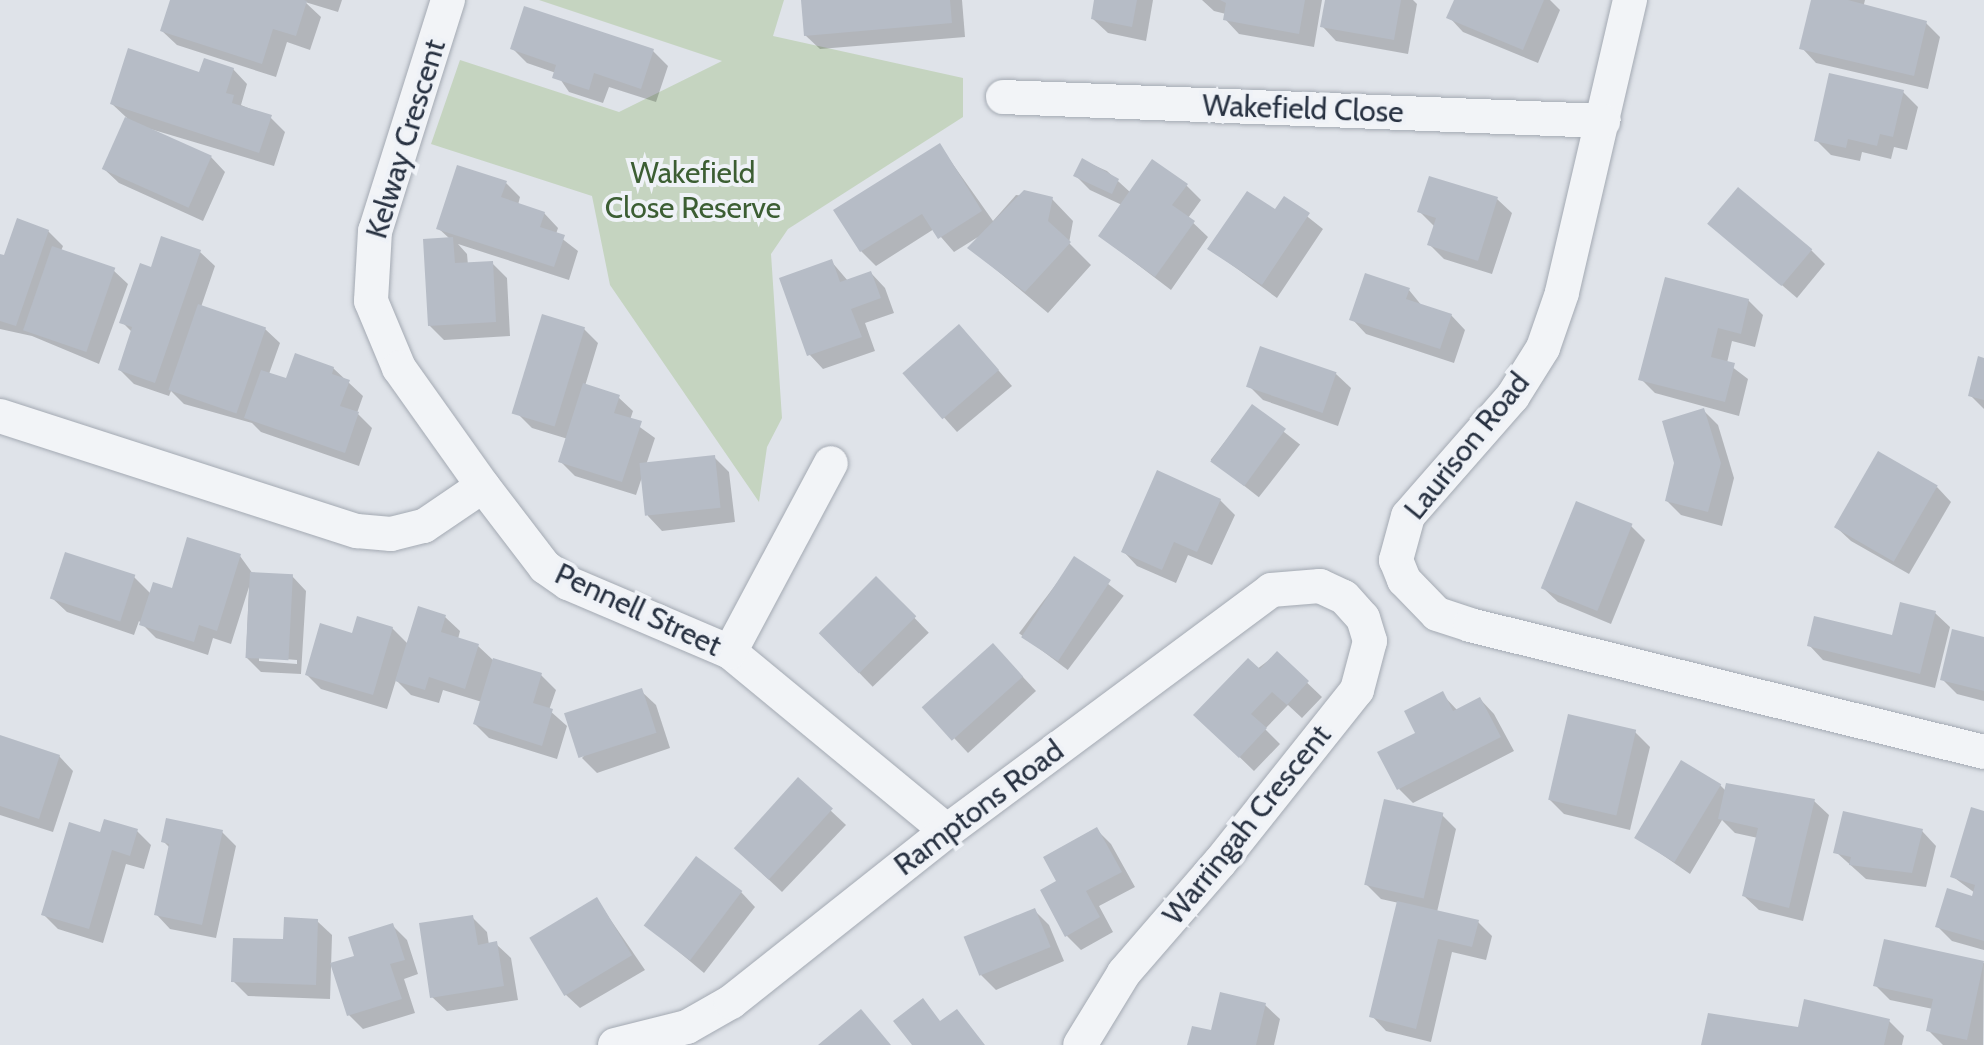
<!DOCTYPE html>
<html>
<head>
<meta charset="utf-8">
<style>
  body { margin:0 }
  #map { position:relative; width:1984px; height:1045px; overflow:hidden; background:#dfe3e9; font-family:Cabin,sans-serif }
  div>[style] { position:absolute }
  .green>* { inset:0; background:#c5d4c0 }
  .shadow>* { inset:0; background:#0003; transform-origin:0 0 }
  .building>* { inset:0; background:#b6bcc6; transform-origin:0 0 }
  .roads { filter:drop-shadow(0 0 2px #a4aab3) drop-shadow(0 0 2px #a4aab3) }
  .minor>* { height:34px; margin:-17px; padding:0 17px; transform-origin:17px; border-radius:17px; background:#f2f4f7 }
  span { translate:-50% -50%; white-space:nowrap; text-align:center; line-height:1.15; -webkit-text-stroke:8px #eff2f7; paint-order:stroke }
  .street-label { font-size:30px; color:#273141 }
  .park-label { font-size:30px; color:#3c5e33 }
</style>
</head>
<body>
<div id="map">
  <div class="green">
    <i style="clip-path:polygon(539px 0,784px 0,773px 36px,963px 78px,963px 117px,788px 229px,771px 254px,782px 418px,767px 447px,759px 502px,610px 285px,592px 196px,431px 144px,460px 60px,619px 112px,722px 61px)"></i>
  </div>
  <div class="shadow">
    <i style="clip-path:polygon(172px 0,342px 0,338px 12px,305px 2px,321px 17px,310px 50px,287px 42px,276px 77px,177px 45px,162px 31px)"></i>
    <i style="clip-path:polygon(803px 0,962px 0,965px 37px,820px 49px,805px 35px)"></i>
    <i style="clip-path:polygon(1096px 0,1153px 0,1146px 41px,1108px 33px,1093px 19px)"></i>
    <i style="clip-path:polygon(1202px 0,1322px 0,1314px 47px,1239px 34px,1225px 19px,1226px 14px,1214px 11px)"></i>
    <i style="clip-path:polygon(1327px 0,1413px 0,1417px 4px,1408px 54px,1336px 41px,1322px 26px)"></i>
    <i style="clip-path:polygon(1456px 0,1550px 0,1560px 10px,1538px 63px,1463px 32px,1449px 17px)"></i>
    <i style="clip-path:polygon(1813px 0,1865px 0,1863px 8px,1926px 23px,1940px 37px,1928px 89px,1816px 63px,1802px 48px)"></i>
    <i style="clip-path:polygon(512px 48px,653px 51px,668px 66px,656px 102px,609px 87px,603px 103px,569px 92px,556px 73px,527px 63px)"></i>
    <i style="clip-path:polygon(233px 69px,247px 84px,241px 105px,270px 117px,285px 132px,274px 166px,137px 125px,211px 157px,225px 172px,203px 221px,119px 183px,104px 169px,127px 118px,112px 104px,201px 74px)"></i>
    <i style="clip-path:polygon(1903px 92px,1918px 107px,1907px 150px,1894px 147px,1891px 159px,1862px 152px,1860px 161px,1831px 155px,1816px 140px)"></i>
    <i style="clip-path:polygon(940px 146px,993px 221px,1016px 195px,1052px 199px,1073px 221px,1069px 243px,1091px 265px,1048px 313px,970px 248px,978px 237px,954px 252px,934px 229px,876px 266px,861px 251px,836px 211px)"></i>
    <i style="clip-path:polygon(1082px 160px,1107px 171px,1131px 193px,1186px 185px,1201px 200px,1188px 218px,1208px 237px,1171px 290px,1100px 236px,1122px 205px,1090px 190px,1075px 175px)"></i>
    <i style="clip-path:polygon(506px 183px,520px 197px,518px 205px,544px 213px,558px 228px,556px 234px,578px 251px,569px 280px,458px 244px,467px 254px,468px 265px,492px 263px,507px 278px,510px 336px,444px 340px,429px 325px,450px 239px,438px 228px)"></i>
    <i style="clip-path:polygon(1284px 198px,1323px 229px,1277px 298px,1210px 249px,1275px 212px)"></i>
    <i style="clip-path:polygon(1497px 199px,1512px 213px,1492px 274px,1444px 259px,1430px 245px,1434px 226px,1419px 211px)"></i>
    <i style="clip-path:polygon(1710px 224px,1811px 250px,1825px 264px,1797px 298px)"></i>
    <i style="clip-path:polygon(48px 231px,63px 246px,61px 251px,113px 270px,128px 284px,99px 364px,32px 336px,0 329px,0 256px,6px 258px)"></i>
    <i style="clip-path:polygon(200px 252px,215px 266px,201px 307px,265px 329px,280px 343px,269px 374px,287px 380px,333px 368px,363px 396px,357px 413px,372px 428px,359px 466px,261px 432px,252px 423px,184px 404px,171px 391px,169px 396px,134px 384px,120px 370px,133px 333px,122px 322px,152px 270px)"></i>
    <i style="clip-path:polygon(831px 261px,848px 281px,871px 273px,885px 288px,894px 313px,865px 323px,875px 351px,823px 369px,809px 354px)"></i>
    <i style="clip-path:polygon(1409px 290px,1422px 306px,1451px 315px,1465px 330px,1454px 363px,1366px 334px,1352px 319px)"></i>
    <i style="clip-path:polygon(1748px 300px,1763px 315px,1755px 347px,1732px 341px,1727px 363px,1748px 379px,1739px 416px,1655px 393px,1641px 379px)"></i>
    <i style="clip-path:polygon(584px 329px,598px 343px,585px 386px,618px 397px,633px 411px,630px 420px,655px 438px,646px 465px,714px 457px,729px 472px,735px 522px,662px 531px,648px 516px,643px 474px,636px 495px,575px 476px,560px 461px,568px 439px,532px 428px,517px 413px)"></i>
    <i style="clip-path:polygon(973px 341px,1012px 386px,957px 432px,905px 374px)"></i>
    <i style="clip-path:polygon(1984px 360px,1984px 409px,1970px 395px)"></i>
    <i style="clip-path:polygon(1336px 374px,1351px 388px,1338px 426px,1263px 400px,1249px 386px)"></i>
    <i style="left:1252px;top:407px;width:61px;height:67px;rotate:38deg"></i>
    <i style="clip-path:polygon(1703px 410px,1718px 425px,1734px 478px,1722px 526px,1681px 515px,1667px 501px)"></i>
    <i style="clip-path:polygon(1937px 487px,1951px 502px,1909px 574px,1851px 541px,1836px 527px)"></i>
    <i style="clip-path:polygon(1220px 500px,1235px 515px,1212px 565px,1188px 555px,1176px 583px,1137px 566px,1123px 551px)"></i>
    <i style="clip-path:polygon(1631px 526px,1645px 540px,1611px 624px,1558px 602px,1543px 588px)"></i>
    <i style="clip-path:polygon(evenodd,240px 556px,253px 574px,292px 576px,306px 591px,301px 674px,261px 672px,246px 657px,249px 587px,231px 644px,213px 638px,208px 655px,156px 638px,139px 621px,134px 635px,67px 612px,52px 598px,134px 577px,151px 594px,173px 590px,240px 556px,259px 657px,297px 660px,297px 664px,259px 661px,259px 657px)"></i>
    <i style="left:1075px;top:559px;width:61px;height:93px;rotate:37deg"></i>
    <i style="left:876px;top:578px;width:76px;height:78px;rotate:46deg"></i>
    <i style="clip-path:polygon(1935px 613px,1950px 627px,1935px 688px,1823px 660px,1809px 645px,1893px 638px)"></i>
    <i style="clip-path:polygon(445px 617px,460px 631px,458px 639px,478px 646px,493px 660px,541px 675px,556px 690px,549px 710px,567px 726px,557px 759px,489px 738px,475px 724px,482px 702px,443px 690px,439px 703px,411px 695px,396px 680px,387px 709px,321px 689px,307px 675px,353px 635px,392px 628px,408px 644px)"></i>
    <i style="clip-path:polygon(1984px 639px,1984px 701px,1957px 694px,1942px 679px)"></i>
    <i style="clip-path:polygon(1277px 654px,1322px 697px,1302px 718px,1288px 705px,1265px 729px,1280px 744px,1254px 771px,1196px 715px)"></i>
    <i style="clip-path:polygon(1007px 660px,1036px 691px,968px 753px,954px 738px)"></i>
    <i style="clip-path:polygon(641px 691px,656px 705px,670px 748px,597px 773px,582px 758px)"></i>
    <i style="clip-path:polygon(1442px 694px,1458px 711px,1480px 699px,1494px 714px,1514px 751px,1413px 803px,1399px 789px,1418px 734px)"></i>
    <i style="clip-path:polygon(1635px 732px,1650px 747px,1630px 830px,1564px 814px,1550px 800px)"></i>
    <i style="clip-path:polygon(0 737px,59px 756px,73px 771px,53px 832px,0 815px)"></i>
    <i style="clip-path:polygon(798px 780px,846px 825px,782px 892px,749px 861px)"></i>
    <i style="clip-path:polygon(1720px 785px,1727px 792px,1814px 801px,1829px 815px,1803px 921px,1759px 910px,1744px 896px,1758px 838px,1735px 833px,1722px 820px,1690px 874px,1638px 838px)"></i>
    <i style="clip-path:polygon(1984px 813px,1984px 950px,1952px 941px,1937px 926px,1973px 898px,1975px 893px,1952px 876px)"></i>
    <i style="clip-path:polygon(1442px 815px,1456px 829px,1437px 912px,1478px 922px,1492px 936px,1486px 960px,1452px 952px,1431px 1042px,1386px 1031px,1372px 1016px,1399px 903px,1381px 899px,1366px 884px)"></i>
    <i style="clip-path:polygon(1097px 830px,1111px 844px,1135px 887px,1099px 906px,1113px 932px,1081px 950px,1067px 936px,1059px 882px)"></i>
    <i style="clip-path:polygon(137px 831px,151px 845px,144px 869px,126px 864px,103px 943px,58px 929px,44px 915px,102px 834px)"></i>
    <i style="clip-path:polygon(1922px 831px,1936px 846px,1926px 887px,1866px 879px,1836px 852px)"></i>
    <i style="clip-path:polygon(222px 832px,236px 846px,216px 938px,170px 929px,156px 914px,170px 848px,163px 841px)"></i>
    <i style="clip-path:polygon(741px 892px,755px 907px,704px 973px,646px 924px)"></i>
    <i style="clip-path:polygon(597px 900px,645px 970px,580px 1008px,565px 994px)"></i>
    <i style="clip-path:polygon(1035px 911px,1049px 925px,1064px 961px,996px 990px,981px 975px)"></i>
    <i style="clip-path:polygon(472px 917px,487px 932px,489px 945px,496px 944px,511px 958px,518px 1000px,447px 1011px,432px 997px)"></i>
    <i style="clip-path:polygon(317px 921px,332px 935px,330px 999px,248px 996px,233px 981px)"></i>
    <i style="clip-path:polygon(392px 925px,407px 940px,418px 974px,404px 979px,415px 1013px,363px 1029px,349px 1015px,357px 957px)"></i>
    <i style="clip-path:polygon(1885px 941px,1984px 963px,1983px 1045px,1943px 1045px,1928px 1030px,1933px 1009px,1890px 1000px,1875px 985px)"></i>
    <i style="clip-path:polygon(1265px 1005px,1280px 1019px,1274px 1045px,1189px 1045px)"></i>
    <i style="clip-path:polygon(1889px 1021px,1904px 1036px,1902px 1045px,1703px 1045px)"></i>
  </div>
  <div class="building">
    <i style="clip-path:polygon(170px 0,304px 0,307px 1px,296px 36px,273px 29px,262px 64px,160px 31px)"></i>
    <i style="clip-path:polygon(801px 0,950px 0,952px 23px,804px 36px)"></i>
    <i style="clip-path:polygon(1094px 0,1137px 0,1132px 27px,1091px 19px)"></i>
    <i style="clip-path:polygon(1220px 0,1305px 0,1299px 34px,1223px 20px,1226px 3px)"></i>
    <i style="clip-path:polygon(1325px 0,1401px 0,1394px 40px,1320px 27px)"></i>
    <i style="clip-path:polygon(1454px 0,1544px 0,1523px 50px,1446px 18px)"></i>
    <i style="clip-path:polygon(1811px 0,1848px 0,1927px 21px,1914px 76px,1799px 49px)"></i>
    <i style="clip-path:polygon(524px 6px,654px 49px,641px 89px,594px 73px,589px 90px,552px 78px,556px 65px,510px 49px)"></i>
    <i style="clip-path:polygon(128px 48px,199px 72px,204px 58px,234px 68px,226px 93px,234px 95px,232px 103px,272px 115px,259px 153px,110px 104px)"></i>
    <i style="clip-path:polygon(1829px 73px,1904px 90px,1893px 137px,1880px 134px,1877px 146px,1848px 139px,1846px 148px,1814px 141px)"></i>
    <i style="left:125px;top:117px;width:95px;height:57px;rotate:24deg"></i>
    <i style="clip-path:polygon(940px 143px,982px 211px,938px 239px,922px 214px,860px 252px,833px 210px)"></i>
    <i style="clip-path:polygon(1082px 158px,1119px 179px,1112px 194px,1073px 176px)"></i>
    <i style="clip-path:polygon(1152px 159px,1188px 184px,1172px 205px,1195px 221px,1155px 277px,1098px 236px)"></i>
    <i style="clip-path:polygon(457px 165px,507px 181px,501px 197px,545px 212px,540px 227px,565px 235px,554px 267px,436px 229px)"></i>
    <i style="clip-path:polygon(1429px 176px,1498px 197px,1478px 261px,1427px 245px,1436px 218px,1417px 212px)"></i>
    <i style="left:1738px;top:187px;width:97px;height:48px;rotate:40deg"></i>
    <i style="clip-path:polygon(1024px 190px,1053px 197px,1048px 221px,1071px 242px,1025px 292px,967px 248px)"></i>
    <i style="clip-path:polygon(1247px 191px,1275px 209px,1284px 196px,1310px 213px,1262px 285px,1207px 249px)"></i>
    <i style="clip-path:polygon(17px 218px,49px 230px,16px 326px,0 321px,0 254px,4px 255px)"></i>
    <i style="clip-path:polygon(161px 236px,201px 250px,155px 383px,118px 370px,132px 327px,119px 323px,140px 263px,151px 267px)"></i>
    <i style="clip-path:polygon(453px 237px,455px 263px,493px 261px,496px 322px,428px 326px,423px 239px)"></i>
    <i style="left:52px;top:246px;width:67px;height:89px;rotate:19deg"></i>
    <i style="clip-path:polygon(832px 259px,840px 282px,871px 271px,881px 298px,851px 309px,862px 337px,807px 356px,779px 278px)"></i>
    <i style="clip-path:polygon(1365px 273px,1410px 288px,1406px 299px,1452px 314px,1440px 349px,1349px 320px)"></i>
    <i style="clip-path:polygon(1665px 277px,1749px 299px,1741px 334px,1718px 328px,1711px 357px,1735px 363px,1725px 402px,1638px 380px)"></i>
    <i style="left:198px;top:304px;width:72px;height:91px;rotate:19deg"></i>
    <i style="left:542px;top:314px;width:45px;height:104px;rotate:17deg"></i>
    <i style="left:959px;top:324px;width:61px;height:75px;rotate:49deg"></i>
    <i style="left:1260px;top:346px;width:81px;height:43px;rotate:19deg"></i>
    <i style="clip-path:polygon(295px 353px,334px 367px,332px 374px,350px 380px,340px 406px,359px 412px,345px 453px,244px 418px,261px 370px,286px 378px)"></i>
    <i style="clip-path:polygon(1978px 356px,1984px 358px,1984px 400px,1968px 396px)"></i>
    <i style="clip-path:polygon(583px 383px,620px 395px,614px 413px,642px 421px,622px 482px,558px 462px)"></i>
    <i style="left:1252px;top:404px;width:42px;height:71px;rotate:36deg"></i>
    <i style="clip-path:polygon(1704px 408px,1721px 463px,1708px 512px,1665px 501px,1674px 463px,1662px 421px)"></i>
    <i style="left:1878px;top:451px;width:69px;height:88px;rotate:30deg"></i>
    <i style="left:715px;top:455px;width:53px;height:76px;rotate:84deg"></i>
    <i style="clip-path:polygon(1157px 470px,1221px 499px,1197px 552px,1174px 542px,1162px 570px,1121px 552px)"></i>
    <i style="left:1576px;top:501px;width:61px;height:94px;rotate:22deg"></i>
    <i style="clip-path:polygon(187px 537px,241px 554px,217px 631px,199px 625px,194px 642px,139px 625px,153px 582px,172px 588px)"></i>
    <i style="left:65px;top:552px;width:74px;height:49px;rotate:18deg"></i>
    <i style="left:1074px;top:556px;width:44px;height:97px;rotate:33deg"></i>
    <i style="left:250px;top:572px;width:43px;height:86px;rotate:3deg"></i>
    <i style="left:876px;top:576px;width:57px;height:81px;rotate:45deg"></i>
    <i style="clip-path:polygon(1900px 602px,1936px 611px,1920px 674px,1807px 646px,1814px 616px,1892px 635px)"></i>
    <i style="clip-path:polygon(418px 606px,446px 615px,441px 632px,479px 644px,465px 689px,429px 677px,425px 690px,395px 681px)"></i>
    <i style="clip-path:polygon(357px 616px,393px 627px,373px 695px,305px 675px,320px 623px,352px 633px)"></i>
    <i style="clip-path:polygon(1952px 629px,1984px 637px,1984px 691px,1940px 680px)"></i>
    <i style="left:993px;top:643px;width:45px;height:96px;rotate:48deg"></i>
    <i style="clip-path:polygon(1277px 651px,1309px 681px,1287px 705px,1272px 692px,1251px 714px,1267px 728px,1239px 758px,1193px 715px,1248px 658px,1260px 669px)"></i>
    <i style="clip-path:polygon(493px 658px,542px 673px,533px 703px,553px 709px,542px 746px,473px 724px)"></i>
    <i style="left:642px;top:688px;width:47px;height:82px;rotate:72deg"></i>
    <i style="clip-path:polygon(1443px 691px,1453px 711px,1480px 697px,1501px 737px,1397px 790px,1377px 752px,1415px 733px,1404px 711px)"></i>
    <i style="left:1568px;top:714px;width:70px;height:88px;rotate:13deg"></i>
    <i style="clip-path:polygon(0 735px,60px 755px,39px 819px,0 806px)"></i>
    <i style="left:1681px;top:760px;width:47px;height:91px;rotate:31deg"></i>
    <i style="left:798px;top:777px;width:47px;height:96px;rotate:42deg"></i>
    <i style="clip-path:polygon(1726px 783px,1815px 799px,1789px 908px,1742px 896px,1758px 828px,1718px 819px)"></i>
    <i style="left:1384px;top:799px;width:61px;height:88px;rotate:13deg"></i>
    <i style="clip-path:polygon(1971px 807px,1984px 811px,1984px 941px,1935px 927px,1947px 888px,1972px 896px,1975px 885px,1950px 877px)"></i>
    <i style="clip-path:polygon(1843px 811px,1923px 829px,1912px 873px,1849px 865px,1851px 857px,1833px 853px)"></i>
    <i style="clip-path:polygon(166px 818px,223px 830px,202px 925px,154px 915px,169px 844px,161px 842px)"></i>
    <i style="clip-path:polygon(104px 819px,138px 829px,130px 856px,112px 850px,89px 929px,41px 915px,69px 822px,100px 832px)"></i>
    <i style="clip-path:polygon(1097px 827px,1122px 872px,1086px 891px,1100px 917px,1065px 937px,1040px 890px,1056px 881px,1043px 857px)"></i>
    <i style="left:696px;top:856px;width:58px;height:87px;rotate:37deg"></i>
    <i style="left:597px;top:897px;width:68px;height:79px;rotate:59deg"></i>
    <i style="clip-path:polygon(1397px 901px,1479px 920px,1472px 947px,1438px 939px,1416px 1029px,1369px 1017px)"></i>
    <i style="left:1035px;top:908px;width:42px;height:77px;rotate:68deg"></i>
    <i style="clip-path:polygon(473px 915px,478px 945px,497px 941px,504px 986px,430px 998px,419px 923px)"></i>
    <i style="clip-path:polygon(284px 917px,318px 919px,316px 985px,231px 982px,233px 938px,283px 939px)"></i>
    <i style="clip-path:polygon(393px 923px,405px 960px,390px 964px,402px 999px,347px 1016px,330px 963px,354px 956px,348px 937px)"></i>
    <i style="clip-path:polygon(1884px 939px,1984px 961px,1967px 1040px,1926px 1031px,1933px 999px,1873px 986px)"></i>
    <i style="clip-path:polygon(1220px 992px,1266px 1003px,1256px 1045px,1187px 1045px,1192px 1026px,1211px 1030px)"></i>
    <i style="clip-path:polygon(923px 998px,940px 1021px,957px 1009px,985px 1045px,912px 1045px,893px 1021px)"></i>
    <i style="clip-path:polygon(1804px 999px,1890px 1019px,1884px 1045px,1701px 1045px,1708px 1013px,1798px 1027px)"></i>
    <i style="clip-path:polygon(861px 1009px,891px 1045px,818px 1045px)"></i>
  </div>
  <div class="roads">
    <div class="minor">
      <i style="left:448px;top:0;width:242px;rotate:107.5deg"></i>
      <i style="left:375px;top:231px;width:70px;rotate:93.3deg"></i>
      <i style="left:371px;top:301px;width:73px;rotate:67.3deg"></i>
      <i style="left:399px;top:368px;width:145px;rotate:54.6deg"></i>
      <i style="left:1630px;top:0;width:301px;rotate:103.1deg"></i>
      <i style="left:1562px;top:293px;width:58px;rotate:109.1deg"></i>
      <i style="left:1543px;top:348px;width:57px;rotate:122deg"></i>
      <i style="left:1513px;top:396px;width:159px;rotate:131.2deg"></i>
      <i style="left:1408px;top:516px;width:46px;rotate:105.3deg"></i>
      <i style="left:1396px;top:560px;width:22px;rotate:68deg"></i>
      <i style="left:1404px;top:580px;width:47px;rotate:45.9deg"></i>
      <i style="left:1437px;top:614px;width:35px;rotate:18deg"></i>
      <i style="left:1470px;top:625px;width:529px;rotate:13.88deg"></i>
      <i style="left:1003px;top:97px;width:601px;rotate:2.29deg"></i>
      <i style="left:0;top:416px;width:375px;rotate:17.9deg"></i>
      <i style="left:357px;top:531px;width:34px;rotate:5deg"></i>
      <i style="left:391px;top:534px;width:34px;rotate:-14deg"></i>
      <i style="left:424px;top:526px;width:71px;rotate:-34.1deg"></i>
      <i style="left:483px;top:486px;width:102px;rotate:52.6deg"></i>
      <i style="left:545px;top:567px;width:28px;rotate:35deg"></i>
      <i style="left:568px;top:583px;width:176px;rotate:23.1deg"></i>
      <i style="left:730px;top:652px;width:281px;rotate:39.5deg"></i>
      <i style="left:730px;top:652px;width:214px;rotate:-61.9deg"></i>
      <i style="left:615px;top:1045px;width:74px;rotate:-14deg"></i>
      <i style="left:687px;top:1027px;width:51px;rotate:-29.6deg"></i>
      <i style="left:731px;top:1002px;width:275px;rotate:-38.4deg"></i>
      <i style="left:947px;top:831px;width:404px;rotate:-36.6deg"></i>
      <i style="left:1271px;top:590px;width:49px;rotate:-4.7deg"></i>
      <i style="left:1320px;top:586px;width:26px;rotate:25deg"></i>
      <i style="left:1344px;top:597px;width:28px;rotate:48deg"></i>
      <i style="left:1363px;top:618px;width:24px;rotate:73deg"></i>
      <i style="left:1370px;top:641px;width:51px;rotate:104.9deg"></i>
      <i style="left:1357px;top:690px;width:220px;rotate:128.5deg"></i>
      <i style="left:1220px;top:862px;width:147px;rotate:130.9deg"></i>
      <i style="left:1124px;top:973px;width:84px;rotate:121.4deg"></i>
    </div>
  </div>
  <div class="street-label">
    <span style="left:1303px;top:109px;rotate:2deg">Wakefield Close</span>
    <span style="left:406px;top:139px;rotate:-73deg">Kelway Crescent</span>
    <span style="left:1467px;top:446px;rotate:-51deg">Laurison Road</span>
    <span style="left:638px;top:610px;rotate:25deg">Pennell Street</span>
    <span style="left:979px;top:808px;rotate:-37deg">Ramptons Road</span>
    <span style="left:1247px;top:825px;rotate:-51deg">Warringah Crescent</span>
  </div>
  <div class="park-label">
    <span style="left:693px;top:190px">Wakefield<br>Close Reserve</span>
  </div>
</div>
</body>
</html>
